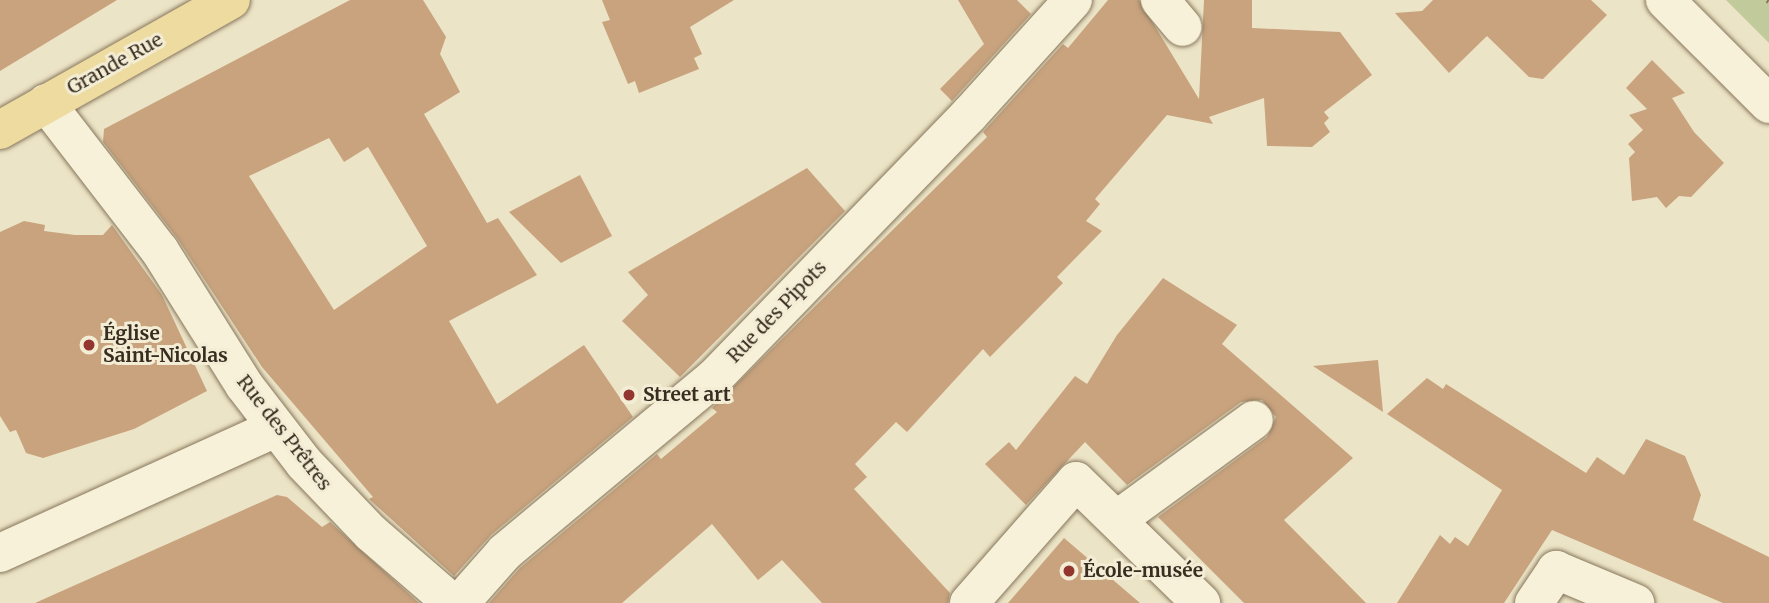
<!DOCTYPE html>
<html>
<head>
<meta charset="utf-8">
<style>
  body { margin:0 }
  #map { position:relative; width:1769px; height:603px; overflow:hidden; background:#ece4c6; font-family:Merriweather,serif }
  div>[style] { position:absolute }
  .green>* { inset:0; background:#c1ca9a }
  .building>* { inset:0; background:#c8a37e }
  .path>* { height:4.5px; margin-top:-2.25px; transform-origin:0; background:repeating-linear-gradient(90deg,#87765c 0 5px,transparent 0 8.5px) }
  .roads { filter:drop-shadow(0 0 2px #87765c) drop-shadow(0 0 2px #87765c) }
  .minor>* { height:38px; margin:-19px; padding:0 19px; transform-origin:19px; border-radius:19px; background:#f7f1d9 }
  .major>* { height:38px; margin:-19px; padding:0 19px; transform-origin:19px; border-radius:19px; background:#eddba0 }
  .dots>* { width:19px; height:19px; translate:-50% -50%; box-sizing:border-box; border:4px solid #f4edd5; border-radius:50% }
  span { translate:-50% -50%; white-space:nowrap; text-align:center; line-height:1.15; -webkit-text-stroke:6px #f4edd5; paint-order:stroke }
  .street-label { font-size:19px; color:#382d20 }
  .poi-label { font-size:19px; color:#382d20; font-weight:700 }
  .left { translate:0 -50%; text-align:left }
</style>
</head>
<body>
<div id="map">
  <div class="green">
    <i style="clip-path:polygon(1726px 0,1769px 0,1769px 43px)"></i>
  </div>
  <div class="building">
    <i style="clip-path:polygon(0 0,117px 0,0 71px)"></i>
    <i style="clip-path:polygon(evenodd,350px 0,423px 0,446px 37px,440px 54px,460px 92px,424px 114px,487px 223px,498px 218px,537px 275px,449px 321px,497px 404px,584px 345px,633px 417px,491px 535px,454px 576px,369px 499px,373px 497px,262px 367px,177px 238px,103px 142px,104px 129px,350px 0,329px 138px,344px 162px,368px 147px,427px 246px,334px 310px,249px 176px,329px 138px)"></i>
    <i style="clip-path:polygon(602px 0,734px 0,690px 27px,702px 54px,694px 58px,699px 69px,639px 93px,635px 81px,628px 84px,602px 22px,610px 20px)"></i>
    <i style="clip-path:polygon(958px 0,1017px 0,1031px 14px,952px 101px,940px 89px,984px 44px)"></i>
    <i style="clip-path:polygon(1108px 0,1139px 0,1199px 99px,1204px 0,1252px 0,1252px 28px,1340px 32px,1372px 75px,1324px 112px,1329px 118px,1324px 123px,1330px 132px,1312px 147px,1267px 146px,1264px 98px,1209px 117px,1213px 124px,1167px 115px,1095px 199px,1100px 204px,1086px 221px,1102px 231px,1057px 277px,1063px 283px,990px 357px,983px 349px,907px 432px,896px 422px,855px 464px,867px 477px,854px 489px,950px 593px,948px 603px,822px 603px,782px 560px,758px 580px,712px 524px,622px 603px,489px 603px,520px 568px,657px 454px,661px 459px,717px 412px,712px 408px,987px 137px,983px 132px,1063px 44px,1068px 48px)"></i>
    <i style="clip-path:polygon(1433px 0,1591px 0,1607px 15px,1543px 79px,1529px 77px,1487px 36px,1449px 73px,1395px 13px,1422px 11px)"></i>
    <i style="clip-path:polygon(1652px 60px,1685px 93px,1672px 98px,1694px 132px,1724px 163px,1691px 197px,1679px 196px,1666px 208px,1657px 197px,1632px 201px,1629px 158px,1635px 152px,1628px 144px,1643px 130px,1629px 115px,1647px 109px,1626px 88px)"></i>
    <i style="clip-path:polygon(807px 168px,845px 211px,680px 377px,622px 321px,648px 295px,628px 272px)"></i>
    <i style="clip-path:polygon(580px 175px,612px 236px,561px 263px,509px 212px)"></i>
    <i style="clip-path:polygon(24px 221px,45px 225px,44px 231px,75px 235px,103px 235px,112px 225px,162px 295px,207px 391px,134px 429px,43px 458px,26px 453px,16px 430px,10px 432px,0 416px,0 232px)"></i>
    <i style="clip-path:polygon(1163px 278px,1237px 325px,1222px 344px,1353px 458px,1284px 520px,1366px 603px,1244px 603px,1158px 517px,1267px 437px,1276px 417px,1262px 400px,1241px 402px,1127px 485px,1085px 442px,1026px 505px,985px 464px,1009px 442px,1016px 450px,1075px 376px,1087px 384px,1117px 335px)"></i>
    <i style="clip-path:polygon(1378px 360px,1383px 412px,1313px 366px)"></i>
    <i style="clip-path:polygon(1427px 378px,1443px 389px,1446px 384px,1586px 473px,1597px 457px,1624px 475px,1646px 439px,1685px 456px,1701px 495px,1693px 520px,1769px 557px,1769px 603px,1723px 603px,1552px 530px,1504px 603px,1397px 603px,1440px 535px,1450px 544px,1455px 537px,1468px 546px,1502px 490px,1387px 414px)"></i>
    <i style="clip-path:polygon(277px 495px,287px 497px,322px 527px,330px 522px,419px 603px,35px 603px)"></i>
    <i style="clip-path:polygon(1064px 538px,1140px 603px,1008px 603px)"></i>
  </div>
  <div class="path">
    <i style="left:1767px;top:0;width:2px;rotate:27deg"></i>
  </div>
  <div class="roads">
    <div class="minor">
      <i style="left:1160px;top:0;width:35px;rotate:50deg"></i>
      <i style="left:1665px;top:0;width:147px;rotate:45deg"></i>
      <i style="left:46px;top:103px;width:187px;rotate:52.4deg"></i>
      <i style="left:160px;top:251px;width:158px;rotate:57.9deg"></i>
      <i style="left:244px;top:385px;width:98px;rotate:52.4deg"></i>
      <i style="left:304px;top:463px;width:97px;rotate:46.3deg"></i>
      <i style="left:371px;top:533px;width:107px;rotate:40.8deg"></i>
      <i style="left:1118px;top:519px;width:168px;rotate:-36.1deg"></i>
      <i style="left:0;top:553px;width:303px;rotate:-24.4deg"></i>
      <i style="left:460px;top:603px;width:68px;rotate:-48.6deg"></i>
      <i style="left:505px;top:552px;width:273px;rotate:-39.8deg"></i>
      <i style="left:715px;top:377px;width:365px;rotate:-45.9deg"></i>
      <i style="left:969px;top:115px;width:155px;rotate:-47.9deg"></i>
      <i style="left:969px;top:603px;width:162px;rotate:-48.7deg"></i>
      <i style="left:1076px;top:481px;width:175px;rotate:44.3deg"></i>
      <i style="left:1534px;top:603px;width:40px;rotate:-56deg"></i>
      <i style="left:1556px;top:570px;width:86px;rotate:22.7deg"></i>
    </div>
    <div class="major">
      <i style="left:0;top:130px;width:265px;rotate:-29.4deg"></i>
    </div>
  </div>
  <div class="dots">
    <i style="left:89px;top:345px;background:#93362f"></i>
    <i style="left:629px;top:395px;background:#93362f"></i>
    <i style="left:1069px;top:571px;background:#93362f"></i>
  </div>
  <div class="street-label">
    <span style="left:115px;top:64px;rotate:-29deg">Grande Rue</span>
    <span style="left:777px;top:312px;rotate:-46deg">Rue des Pipots</span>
    <span style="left:284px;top:433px;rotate:52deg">Rue des Prêtres</span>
  </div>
  <div class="poi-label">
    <span class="left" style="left:103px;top:345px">Église<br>Saint-Nicolas</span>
    <span class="left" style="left:643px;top:395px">Street art</span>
    <span class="left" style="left:1083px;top:571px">École-musée</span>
  </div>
</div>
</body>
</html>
